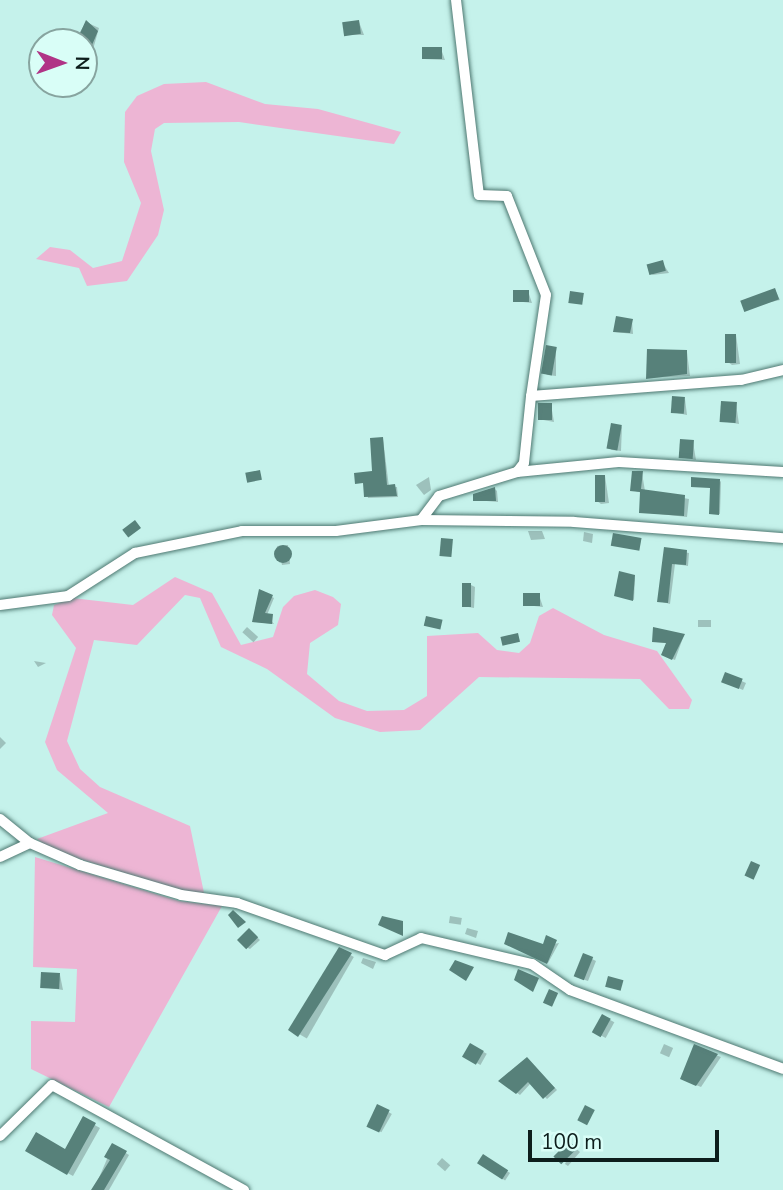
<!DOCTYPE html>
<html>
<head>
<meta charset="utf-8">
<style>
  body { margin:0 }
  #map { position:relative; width:783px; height:1190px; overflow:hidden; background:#c5f2eb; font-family:"Nunito Sans",sans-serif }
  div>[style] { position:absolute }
  .green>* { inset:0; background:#edb5d4 }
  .shadow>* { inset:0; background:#0003; transform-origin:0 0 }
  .building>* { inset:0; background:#57817a; transform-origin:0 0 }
  .round { border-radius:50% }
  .roads { filter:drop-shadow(0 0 2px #4e7871) drop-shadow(0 0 2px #4e7871) }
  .minor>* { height:10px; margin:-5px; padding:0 5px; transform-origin:5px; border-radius:5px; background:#fff }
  span { translate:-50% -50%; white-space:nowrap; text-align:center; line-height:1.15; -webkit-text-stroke:5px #d9fef7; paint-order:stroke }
  .north { position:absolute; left:28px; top:28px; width:70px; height:70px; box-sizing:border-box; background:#d9fef7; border:2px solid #87a49f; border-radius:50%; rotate:91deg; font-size:19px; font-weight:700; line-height:28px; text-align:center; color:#0d1e1c }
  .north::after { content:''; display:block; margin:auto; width:24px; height:32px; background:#b03486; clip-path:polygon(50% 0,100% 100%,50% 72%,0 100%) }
  .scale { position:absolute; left:528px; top:1130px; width:191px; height:32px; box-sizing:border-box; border:4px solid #0d1e1c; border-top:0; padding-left:9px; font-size:21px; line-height:24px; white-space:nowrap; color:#0d1e1c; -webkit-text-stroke:5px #d9fef7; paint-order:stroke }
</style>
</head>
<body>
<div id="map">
  <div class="green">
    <i style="clip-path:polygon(206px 82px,265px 104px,318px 109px,401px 132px,394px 144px,239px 122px,164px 123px,155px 129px,151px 151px,164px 210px,158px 235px,127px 281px,87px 286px,79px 268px,36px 259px,50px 247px,70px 250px,93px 268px,122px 261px,141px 203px,124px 162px,125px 112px,137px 96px,164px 84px)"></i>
    <i style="clip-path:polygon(175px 577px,212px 593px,241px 645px,273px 637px,283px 607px,294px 596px,315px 590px,333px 597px,341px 604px,338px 625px,310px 643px,307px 674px,339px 701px,367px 711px,404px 710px,427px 696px,427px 636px,478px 633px,497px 650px,519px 653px,530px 643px,539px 616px,553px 608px,604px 635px,657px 651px,692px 700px,689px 709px,669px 709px,640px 679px,479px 677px,420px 730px,380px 732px,335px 718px,267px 669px,221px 647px,200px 598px,185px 595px,137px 645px,94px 640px,67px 741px,80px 769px,100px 787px,190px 826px,204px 893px,182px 891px,54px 851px,37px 839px,108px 813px,57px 770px,45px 742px,76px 648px,52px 615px,54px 605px,72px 598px,133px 605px)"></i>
    <i style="clip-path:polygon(35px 857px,179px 901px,222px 906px,109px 1107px,31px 1069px,31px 1021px,75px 1022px,77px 969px,33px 967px)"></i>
  </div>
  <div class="shadow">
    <i style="clip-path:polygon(86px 22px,99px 28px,92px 53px,84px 42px,74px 42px)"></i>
    <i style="clip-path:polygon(359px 22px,364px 35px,346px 35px)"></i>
    <i style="clip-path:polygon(441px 49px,445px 60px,424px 59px)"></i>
    <i style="clip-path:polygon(662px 262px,669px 273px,652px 275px)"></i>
    <i style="clip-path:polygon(775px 290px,780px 300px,744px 308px)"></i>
    <i style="clip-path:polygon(528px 291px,532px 303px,514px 301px)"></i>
    <i style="clip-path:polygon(632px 321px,633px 334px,615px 332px)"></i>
    <i style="clip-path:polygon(736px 335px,740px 364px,732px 365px,728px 362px)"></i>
    <i style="clip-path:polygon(556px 348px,556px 376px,548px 375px,544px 373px)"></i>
    <i style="clip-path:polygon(687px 352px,690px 376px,647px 378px)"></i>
    <i style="clip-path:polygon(685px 399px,687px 415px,672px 412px)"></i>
    <i style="clip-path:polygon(736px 404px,739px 424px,722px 421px)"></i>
    <i style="clip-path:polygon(551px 405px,554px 422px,538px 419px)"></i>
    <i style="clip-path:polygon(622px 426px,621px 451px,612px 450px,609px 448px)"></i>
    <i style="clip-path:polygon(383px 439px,389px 487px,397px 487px,398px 497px,368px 498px,365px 483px,357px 483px,374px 472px)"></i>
    <i style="clip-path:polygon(693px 442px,696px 460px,680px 457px)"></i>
    <i style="clip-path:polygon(642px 473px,645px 491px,689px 499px,687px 517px,641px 512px,642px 493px,632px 490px)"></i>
    <i style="clip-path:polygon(605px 476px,609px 503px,601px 504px,597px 501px)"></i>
    <i style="clip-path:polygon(429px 477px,431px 490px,424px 495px,416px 485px)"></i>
    <i style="clip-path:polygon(721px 481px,720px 514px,712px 514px,712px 488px)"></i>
    <i style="clip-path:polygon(497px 491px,498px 502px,475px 500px,495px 489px)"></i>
    <i style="clip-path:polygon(528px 531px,542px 531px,545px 539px,531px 540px)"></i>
    <i style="clip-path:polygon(584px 532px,593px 534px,592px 543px,583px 541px)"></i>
    <i style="clip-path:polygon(288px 545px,290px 564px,282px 565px,277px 546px)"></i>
    <i style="clip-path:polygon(666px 549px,689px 553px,688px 566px,675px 564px,670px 604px,659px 601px)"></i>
    <i style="clip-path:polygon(635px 577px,634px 600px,617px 596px)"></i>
    <i style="clip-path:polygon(471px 585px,475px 587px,474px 608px,463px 606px)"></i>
    <i style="clip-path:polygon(261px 591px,274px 598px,267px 615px,274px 624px,256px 622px)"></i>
    <i style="clip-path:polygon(539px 595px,543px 607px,525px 605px)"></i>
    <i style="left:698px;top:620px;width:13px;height:7px"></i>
    <i style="left:247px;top:627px;width:15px;height:7px;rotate:42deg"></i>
    <i style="clip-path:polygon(684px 635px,675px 660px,663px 655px,668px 643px,656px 642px)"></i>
    <i style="clip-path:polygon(34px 661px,46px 663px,38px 667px)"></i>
    <i style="clip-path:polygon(726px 674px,746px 683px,743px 690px,726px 683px)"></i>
    <i style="clip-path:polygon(0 737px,6px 743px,0 749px)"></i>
    <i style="left:450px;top:916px;width:12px;height:7px;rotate:9deg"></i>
    <i style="clip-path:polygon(467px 928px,478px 931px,476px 938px,465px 934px)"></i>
    <i style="clip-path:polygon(249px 930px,260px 940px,250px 949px,246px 947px)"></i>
    <i style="clip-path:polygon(559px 943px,548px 963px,509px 945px,544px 946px)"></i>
    <i style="left:340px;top:949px;width:16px;height:94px;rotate:30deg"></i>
    <i style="clip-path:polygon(584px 955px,596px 961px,588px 981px,579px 978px)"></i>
    <i style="clip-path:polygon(363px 958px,376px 962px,373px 969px,361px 963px)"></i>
    <i style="clip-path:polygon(60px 975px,63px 990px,42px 987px)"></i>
    <i style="left:603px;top:1016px;width:13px;height:18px;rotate:29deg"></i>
    <i style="left:664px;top:1044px;width:10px;height:10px;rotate:24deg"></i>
    <i style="left:471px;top:1045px;width:18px;height:13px;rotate:29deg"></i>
    <i style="clip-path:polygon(695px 1047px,721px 1057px,701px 1087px,686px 1081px)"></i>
    <i style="clip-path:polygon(527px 1059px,557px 1090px,547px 1099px,531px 1083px,520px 1095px,501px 1081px)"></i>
    <i style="left:378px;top:1106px;width:16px;height:21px;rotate:30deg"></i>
    <i style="clip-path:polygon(84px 1119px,100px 1128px,73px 1176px,27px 1151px,66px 1151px)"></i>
    <i style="clip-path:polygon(113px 1145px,129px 1155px,109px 1190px,100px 1190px,95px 1187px)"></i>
    <i style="clip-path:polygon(573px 1146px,580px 1152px,568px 1166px,565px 1164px)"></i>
    <i style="left:484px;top:1156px;width:31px;height:9px;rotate:33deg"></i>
    <i style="left:442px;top:1158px;width:11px;height:8px;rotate:41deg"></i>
  </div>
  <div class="building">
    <i style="clip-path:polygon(86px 20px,98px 31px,84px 64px,84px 42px,76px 42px)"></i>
    <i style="left:359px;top:20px;width:14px;height:17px;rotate:82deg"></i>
    <i style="left:442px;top:47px;width:12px;height:20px;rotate:90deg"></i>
    <i style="left:663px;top:260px;width:11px;height:17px;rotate:75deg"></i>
    <i style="left:775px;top:288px;width:12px;height:37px;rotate:70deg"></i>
    <i style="left:513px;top:290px;width:16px;height:12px"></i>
    <i style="left:570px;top:291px;width:14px;height:12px;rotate:8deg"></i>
    <i style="clip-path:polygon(616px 316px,633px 319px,630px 333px,613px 332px)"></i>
    <i style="left:725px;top:334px;width:11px;height:29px"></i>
    <i style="left:546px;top:345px;width:11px;height:29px;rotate:10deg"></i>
    <i style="clip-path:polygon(647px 349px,687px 350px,687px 374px,646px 379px)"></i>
    <i style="left:672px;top:396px;width:13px;height:17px;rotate:4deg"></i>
    <i style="left:721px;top:401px;width:16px;height:21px;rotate:4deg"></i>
    <i style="left:538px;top:403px;width:14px;height:17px"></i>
    <i style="left:611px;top:423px;width:11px;height:26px;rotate:10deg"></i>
    <i style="clip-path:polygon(383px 437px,387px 485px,395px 484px,397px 496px,364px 497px,363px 483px,355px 484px,354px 473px,372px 471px,370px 438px)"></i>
    <i style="left:680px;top:439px;width:14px;height:19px;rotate:4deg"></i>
    <i style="left:260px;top:470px;width:10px;height:15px;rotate:79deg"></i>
    <i style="clip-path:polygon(632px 471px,643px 471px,641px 489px,685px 495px,684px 516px,639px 513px,640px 492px,630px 491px)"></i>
    <i style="left:595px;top:475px;width:10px;height:27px"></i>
    <i style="clip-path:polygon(691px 477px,720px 479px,719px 515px,709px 514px,710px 488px,691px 487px)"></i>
    <i style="clip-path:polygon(495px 487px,496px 501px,473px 501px,473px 494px)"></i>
    <i style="left:135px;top:520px;width:10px;height:16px;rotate:53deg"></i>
    <i style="left:613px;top:533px;width:29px;height:13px;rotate:10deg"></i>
    <i style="left:441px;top:538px;width:12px;height:18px;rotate:5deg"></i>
    <i class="round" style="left:274px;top:545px;width:18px;height:18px"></i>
    <i style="clip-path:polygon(664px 547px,687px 550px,686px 565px,672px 564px,668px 603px,657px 602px)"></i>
    <i style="clip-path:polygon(619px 571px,635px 575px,633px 601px,614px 596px)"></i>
    <i style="left:462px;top:583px;width:9px;height:24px"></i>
    <i style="clip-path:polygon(259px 589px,273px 595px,265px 613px,273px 614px,272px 624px,252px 622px)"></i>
    <i style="left:523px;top:593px;width:17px;height:13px"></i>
    <i style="left:426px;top:616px;width:17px;height:10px;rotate:13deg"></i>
    <i style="clip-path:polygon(653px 627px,685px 634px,672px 660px,661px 655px,666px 643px,652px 642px)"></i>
    <i style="left:518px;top:633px;width:9px;height:18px;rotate:77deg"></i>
    <i style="left:725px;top:672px;width:19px;height:11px;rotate:21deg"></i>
    <i style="left:751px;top:861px;width:10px;height:16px;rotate:24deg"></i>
    <i style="clip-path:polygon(233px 910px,246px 922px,238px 928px,228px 915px)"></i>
    <i style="clip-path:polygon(382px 916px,403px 921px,403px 936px,378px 925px)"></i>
    <i style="left:249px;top:928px;width:13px;height:17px;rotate:45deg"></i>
    <i style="clip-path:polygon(508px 932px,543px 944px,546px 935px,557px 940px,547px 964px,504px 944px)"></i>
    <i style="clip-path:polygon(339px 947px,352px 953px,298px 1037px,288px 1030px)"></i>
    <i style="left:583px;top:953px;width:11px;height:25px;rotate:22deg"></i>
    <i style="clip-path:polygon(455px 960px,474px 967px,466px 981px,449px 970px)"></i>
    <i style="clip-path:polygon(518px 969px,539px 978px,533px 992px,514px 980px)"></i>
    <i style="left:41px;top:972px;width:19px;height:16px;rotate:3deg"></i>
    <i style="left:608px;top:976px;width:16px;height:11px;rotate:15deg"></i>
    <i style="left:549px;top:989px;width:10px;height:15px;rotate:24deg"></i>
    <i style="left:602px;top:1014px;width:10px;height:21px;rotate:29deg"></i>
    <i style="left:470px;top:1043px;width:16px;height:16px;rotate:30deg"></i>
    <i style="clip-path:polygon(694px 1044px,718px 1054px,696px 1086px,680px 1079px)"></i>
    <i style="clip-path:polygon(527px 1057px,555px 1088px,543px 1099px,528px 1082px,516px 1094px,498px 1081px)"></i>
    <i style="left:377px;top:1104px;width:14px;height:25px;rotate:25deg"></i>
    <i style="left:585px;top:1105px;width:11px;height:17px;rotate:27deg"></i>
    <i style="clip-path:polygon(83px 1116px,96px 1123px,67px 1175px,25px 1151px,36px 1132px,65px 1149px)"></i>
    <i style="left:569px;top:1141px;width:11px;height:22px;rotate:45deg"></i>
    <i style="clip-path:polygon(112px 1143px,127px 1151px,104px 1190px,91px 1190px,110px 1160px,104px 1157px)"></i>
    <i style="left:483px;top:1154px;width:30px;height:11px;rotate:33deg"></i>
  </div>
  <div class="roads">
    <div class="minor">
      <i style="left:456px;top:0;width:196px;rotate:83.3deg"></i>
      <i style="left:479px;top:195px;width:28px;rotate:2deg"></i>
      <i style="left:507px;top:196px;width:106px;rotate:68.5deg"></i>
      <i style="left:546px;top:295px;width:102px;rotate:98.4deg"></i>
      <i style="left:517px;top:472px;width:102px;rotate:-5.6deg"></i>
      <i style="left:619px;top:462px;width:164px;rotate:3.5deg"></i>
      <i style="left:421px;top:520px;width:30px;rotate:-53deg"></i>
      <i style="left:439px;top:496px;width:82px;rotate:-17.1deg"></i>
      <i style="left:517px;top:472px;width:11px;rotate:-52deg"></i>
      <i style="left:524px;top:463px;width:67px;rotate:-84deg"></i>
      <i style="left:531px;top:396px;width:211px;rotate:-4.4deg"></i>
      <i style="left:741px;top:380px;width:43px;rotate:-13.4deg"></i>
      <i style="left:0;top:605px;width:69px;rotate:-7.5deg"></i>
      <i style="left:68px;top:596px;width:80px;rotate:-32.7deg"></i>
      <i style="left:135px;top:553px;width:109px;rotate:-11.6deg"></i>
      <i style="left:242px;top:531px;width:94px"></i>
      <i style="left:336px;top:531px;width:86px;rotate:-7.4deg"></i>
      <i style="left:421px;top:520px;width:153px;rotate:0.7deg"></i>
      <i style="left:574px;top:522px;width:210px;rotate:4.4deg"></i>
      <i style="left:0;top:819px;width:38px;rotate:39deg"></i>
      <i style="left:30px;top:843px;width:55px;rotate:23.7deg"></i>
      <i style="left:80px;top:865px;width:105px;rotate:16.5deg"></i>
      <i style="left:181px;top:895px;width:57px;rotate:8.1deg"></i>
      <i style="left:237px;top:903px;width:157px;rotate:19.4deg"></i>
      <i style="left:385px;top:955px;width:40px;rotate:-25deg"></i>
      <i style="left:421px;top:938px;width:114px;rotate:13.2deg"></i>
      <i style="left:532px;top:964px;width:46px;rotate:34.4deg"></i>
      <i style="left:570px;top:990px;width:227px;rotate:20.3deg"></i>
      <i style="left:0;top:857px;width:33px;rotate:-25deg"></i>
      <i style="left:0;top:1136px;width:73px;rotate:-44.4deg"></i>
      <i style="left:52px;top:1085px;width:219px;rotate:28.7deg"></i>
    </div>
  </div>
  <div class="north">N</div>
  <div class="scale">100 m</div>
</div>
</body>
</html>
